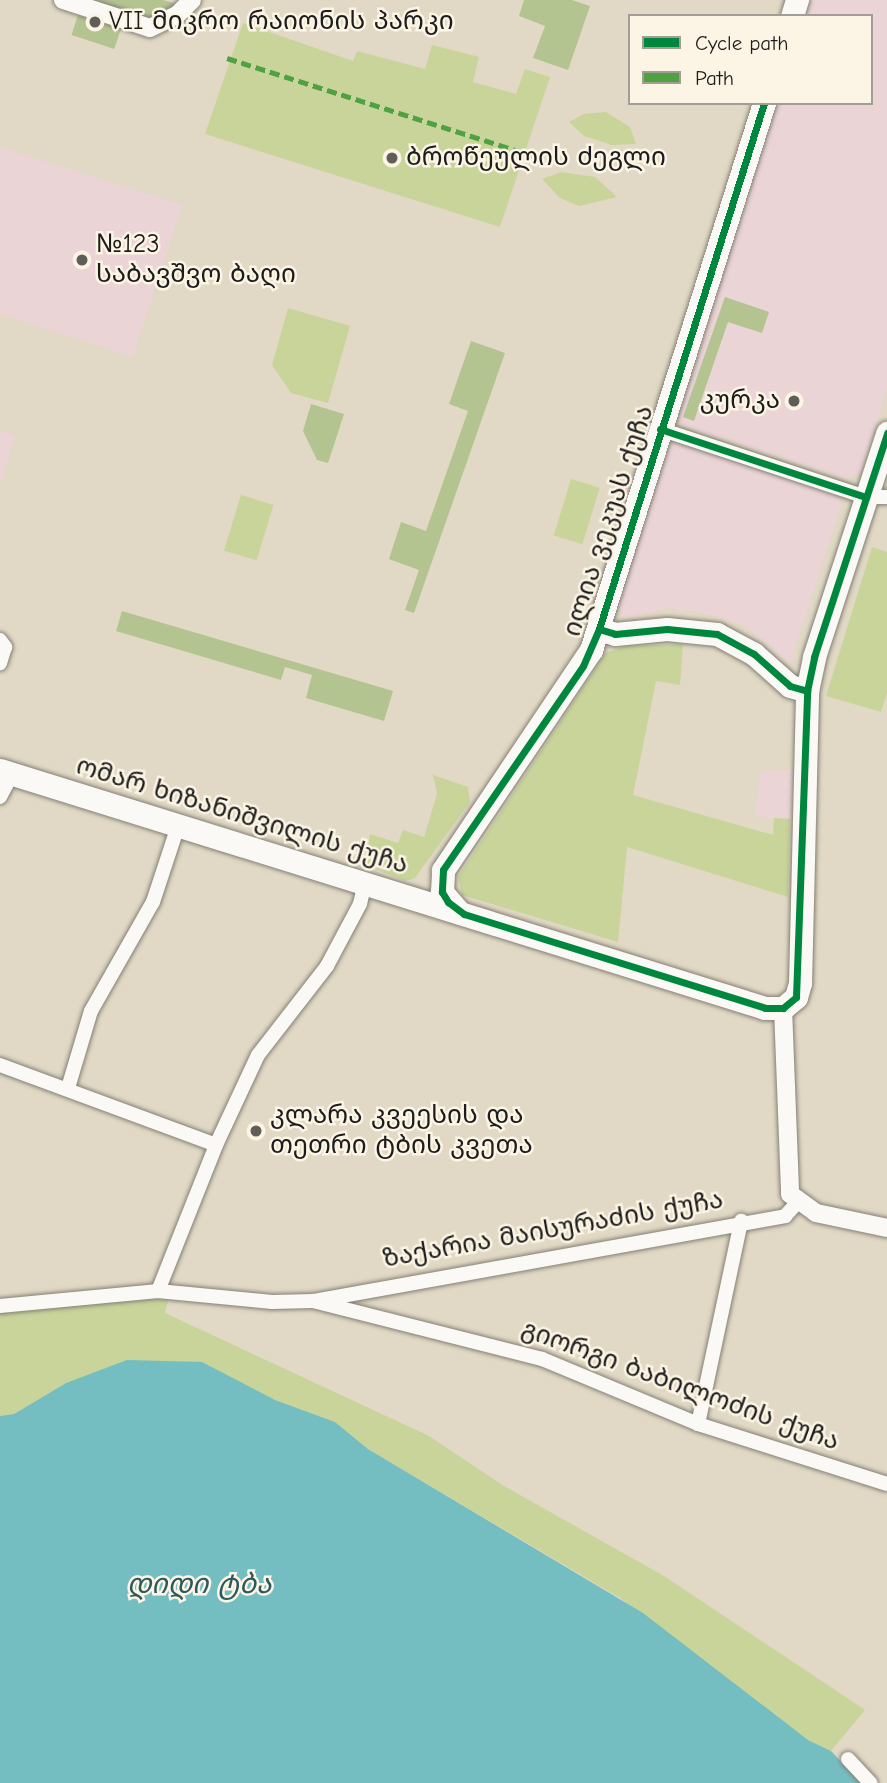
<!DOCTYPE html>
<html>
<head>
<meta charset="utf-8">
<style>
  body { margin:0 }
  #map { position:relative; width:887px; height:1783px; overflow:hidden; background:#e1d9c5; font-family:"Comic Neue","Noto Sans Georgian",sans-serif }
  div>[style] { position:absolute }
  .built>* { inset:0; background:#ead4d6 }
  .green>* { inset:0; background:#c8d49a; transform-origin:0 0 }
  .forest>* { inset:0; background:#b4c491; transform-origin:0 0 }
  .water>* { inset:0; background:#74bec2 }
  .roads { filter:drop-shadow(0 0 2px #858076) drop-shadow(0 0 2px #858076) }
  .minor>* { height:14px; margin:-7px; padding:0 7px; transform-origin:7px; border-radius:7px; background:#faf9f6 }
  .tertiary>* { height:18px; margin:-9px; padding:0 9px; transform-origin:9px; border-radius:9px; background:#faf9f6 }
  .primary>* { height:23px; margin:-11.5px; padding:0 11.5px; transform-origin:11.5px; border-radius:11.5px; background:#faf9f6 }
  .quiet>* { height:5px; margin-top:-2.5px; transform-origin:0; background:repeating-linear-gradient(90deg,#4fa141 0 10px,transparent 0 15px) }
  .cycleway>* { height:7px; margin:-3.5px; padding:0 3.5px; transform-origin:3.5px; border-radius:3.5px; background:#00873e }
  .dots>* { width:19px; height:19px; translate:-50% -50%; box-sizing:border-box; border:4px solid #fcf5e5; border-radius:50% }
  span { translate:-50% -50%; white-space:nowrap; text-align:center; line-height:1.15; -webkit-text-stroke:5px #fcf5e5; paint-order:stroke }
  .poi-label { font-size:26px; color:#1c1c1c }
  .left { translate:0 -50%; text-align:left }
  .right { translate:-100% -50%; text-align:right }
  .street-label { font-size:26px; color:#1c1c1c }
  .water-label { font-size:28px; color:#2d585e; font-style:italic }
  .legend { position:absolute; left:628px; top:14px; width:245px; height:91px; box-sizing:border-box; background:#fcf5e5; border:2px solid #a29e95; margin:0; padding:9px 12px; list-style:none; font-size:21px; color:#1c1c1c }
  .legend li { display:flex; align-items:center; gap:14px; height:35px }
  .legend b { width:35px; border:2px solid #a29e95 }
</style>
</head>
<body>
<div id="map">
  <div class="built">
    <i style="clip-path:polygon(808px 0,887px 0,887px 389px,861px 473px,847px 479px,684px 426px,675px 418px,775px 103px,871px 103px,871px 16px,803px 16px)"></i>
    <i style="clip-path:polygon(0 147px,182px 205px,133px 357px,0 314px)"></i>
    <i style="clip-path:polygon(0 430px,15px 435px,0 486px)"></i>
    <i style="clip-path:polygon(678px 440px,840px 495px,841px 505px,790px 664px,744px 625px,700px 612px,669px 608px,623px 618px,618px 606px,668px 444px)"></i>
    <i style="clip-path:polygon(794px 770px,790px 819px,754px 816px,761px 771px)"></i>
  </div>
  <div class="green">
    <i style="clip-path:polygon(243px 23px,353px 61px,357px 51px,425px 69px,432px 45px,479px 57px,473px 82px,516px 94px,525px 69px,550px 77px,500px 227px,205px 134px)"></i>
    <i style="clip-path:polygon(606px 112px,630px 127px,636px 144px,612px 145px,584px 136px,569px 122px,584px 114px)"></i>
    <i style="clip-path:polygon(561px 172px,595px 177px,617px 197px,579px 206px,560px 198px,542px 179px)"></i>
    <i style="clip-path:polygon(288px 308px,350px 326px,328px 403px,291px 393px,272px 365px)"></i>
    <i style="left:571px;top:479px;width:30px;height:59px;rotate:17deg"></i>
    <i style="left:241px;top:495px;width:34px;height:58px;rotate:17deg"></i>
    <i style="clip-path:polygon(872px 547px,887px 552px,887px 693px,881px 712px,826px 696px)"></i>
    <i style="clip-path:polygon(683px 644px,680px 685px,656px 681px,633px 795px,773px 835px,774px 818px,790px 819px,788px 897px,627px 847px,618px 942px,462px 895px,458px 877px,606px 653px,625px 646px)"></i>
    <i style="clip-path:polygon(433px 775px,468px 787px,470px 802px,415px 878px,405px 881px,365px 865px,370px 834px,398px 843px,403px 830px,424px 837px,437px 794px)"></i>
    <i style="clip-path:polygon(169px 1297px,165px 1313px,429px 1436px,504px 1486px,664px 1576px,865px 1710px,831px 1751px,808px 1740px,620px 1598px,368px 1449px,335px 1422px,275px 1400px,66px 1383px,14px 1414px,0 1416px,0 1312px)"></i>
  </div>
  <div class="forest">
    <i style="clip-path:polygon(91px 0,163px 0,177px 4px,154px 20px)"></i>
    <i style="clip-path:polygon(524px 0,572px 0,590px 6px,568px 70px,533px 58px,545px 26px,519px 16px)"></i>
    <i style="left:78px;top:15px;width:45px;height:21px;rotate:18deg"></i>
    <i style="clip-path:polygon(725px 297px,769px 312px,762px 333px,728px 322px,694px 421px,683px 417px)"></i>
    <i style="clip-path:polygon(471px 341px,505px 353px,414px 613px,405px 610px,419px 570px,389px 559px,401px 522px,426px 531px,468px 411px,449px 404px)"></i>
    <i style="clip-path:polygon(311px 404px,344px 414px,328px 463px,317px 460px,303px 431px)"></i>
    <i style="clip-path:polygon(122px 611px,393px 691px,384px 721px,306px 698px,312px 675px,285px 667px,281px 680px,116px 631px)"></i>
  </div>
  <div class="water">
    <i style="clip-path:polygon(127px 1360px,202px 1362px,275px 1400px,335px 1422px,368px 1449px,643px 1613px,808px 1740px,831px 1751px,861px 1783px,0 1783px,0 1416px,14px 1414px,66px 1383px)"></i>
  </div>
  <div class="roads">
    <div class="minor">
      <i style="left:660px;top:429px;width:217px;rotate:18.3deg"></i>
      <i style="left:866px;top:497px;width:21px"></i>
      <i style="left:0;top:640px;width:9px;rotate:54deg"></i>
      <i style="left:5px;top:647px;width:17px;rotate:107deg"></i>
      <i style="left:0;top:797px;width:26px;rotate:-62deg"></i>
      <i style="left:0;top:1065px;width:230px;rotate:20.3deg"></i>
      <i style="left:68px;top:1088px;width:80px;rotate:-73.4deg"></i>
      <i style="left:91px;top:1011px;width:125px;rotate:-60.4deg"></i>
      <i style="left:153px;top:902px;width:80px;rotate:-71.8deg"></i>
      <i style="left:158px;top:1291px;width:157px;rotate:-68.3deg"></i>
      <i style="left:216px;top:1145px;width:99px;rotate:-65deg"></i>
      <i style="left:258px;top:1055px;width:113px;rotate:-52.2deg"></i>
      <i style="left:327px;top:966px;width:70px;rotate:-62deg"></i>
      <i style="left:360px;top:904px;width:23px;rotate:-77deg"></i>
      <i style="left:314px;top:1301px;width:479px;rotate:-10.2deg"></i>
      <i style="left:785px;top:1216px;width:18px;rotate:-47deg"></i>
      <i style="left:0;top:1306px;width:159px;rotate:-5.4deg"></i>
      <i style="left:158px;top:1291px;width:115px;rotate:5.5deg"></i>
      <i style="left:272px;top:1302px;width:41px;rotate:-1.4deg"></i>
      <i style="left:313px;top:1301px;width:236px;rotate:14.2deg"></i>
      <i style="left:542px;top:1359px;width:169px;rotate:22.6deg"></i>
      <i style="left:698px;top:1424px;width:198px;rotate:17.6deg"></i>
      <i style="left:698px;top:1424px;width:208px;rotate:-78deg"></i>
      <i style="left:848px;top:1759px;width:33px;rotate:47deg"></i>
    </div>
    <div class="tertiary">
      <i style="left:63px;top:0;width:91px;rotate:17.8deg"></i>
      <i style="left:150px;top:28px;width:30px;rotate:-26deg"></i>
      <i style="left:177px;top:15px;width:21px;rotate:-45deg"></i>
      <i style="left:783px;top:1008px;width:186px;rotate:87.8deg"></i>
      <i style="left:790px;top:1194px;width:32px;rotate:36deg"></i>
      <i style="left:816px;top:1213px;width:73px;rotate:11.9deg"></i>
    </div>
    <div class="primary">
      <i style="left:792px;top:16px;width:17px;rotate:-73deg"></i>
      <i style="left:599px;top:629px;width:17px;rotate:17deg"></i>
      <i style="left:615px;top:634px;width:52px;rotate:-5.5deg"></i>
      <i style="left:667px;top:629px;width:50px;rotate:5.7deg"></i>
      <i style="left:717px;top:634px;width:42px;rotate:28.4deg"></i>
      <i style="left:754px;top:654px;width:48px;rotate:41.6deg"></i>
      <i style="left:790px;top:686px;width:18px;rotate:16deg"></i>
      <i style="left:0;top:770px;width:801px;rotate:17.28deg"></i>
      <i style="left:765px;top:1008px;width:18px"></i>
      <i style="left:783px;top:1008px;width:17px;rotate:-40deg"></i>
      <i style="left:796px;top:997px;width:15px;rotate:-74deg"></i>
      <i style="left:800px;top:983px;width:292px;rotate:-88.6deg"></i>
      <i style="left:807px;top:691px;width:35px;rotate:-78deg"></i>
      <i style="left:814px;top:657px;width:236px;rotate:-71.9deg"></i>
      <i style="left:460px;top:913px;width:28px;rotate:-131deg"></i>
      <i style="left:442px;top:892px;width:22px;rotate:-87deg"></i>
      <i style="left:443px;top:870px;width:265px;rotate:-56.1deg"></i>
      <i style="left:591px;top:650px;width:574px;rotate:-72.45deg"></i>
    </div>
  </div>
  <div class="quiet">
    <i style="left:227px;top:58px;width:323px;rotate:17.7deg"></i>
  </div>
  <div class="cycleway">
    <i style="left:764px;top:103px;width:551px;rotate:107.42deg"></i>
    <i style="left:599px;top:629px;width:40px;rotate:113.4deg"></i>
    <i style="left:583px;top:666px;width:247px;rotate:124.5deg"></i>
    <i style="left:443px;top:870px;width:22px;rotate:93deg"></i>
    <i style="left:442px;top:892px;width:12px;rotate:59deg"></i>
    <i style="left:448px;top:902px;width:20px;rotate:37deg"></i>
    <i style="left:464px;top:914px;width:315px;rotate:17.3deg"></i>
    <i style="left:765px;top:1008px;width:18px"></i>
    <i style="left:783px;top:1008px;width:17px;rotate:-40deg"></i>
    <i style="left:796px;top:997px;width:306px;rotate:-87.9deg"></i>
    <i style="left:807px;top:691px;width:35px;rotate:-78deg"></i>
    <i style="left:814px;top:657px;width:236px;rotate:-71.9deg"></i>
    <i style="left:660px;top:429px;width:217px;rotate:18.3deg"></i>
    <i style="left:599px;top:629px;width:17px;rotate:17deg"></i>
    <i style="left:615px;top:634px;width:52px;rotate:-5.5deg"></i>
    <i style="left:667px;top:629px;width:50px;rotate:5.7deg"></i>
    <i style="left:717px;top:634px;width:42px;rotate:28.4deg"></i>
    <i style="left:754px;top:654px;width:48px;rotate:41.6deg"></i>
    <i style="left:790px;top:686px;width:18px;rotate:16deg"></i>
  </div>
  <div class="dots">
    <i style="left:95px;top:22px;background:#615e57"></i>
    <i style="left:392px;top:158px;background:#615e57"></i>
    <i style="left:82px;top:260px;background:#615e57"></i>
    <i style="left:794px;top:401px;background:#615e57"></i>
    <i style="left:256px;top:1131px;background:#615e57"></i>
  </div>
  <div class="poi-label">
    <span class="left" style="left:109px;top:22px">VII მიკრო რაიონის პარკი</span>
    <span class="left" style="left:406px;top:158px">ბროწეულის ძეგლი</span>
    <span class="left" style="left:96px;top:260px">№123<br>საბავშვო ბაღი</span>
    <span class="right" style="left:780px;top:401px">კურკა</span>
    <span class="left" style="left:270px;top:1131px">კლარა კვეესის და<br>თეთრი ტბის კვეთა</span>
  </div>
  <div class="street-label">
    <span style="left:609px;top:521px;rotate:-72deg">ილია ვეკუას ქუჩა</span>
    <span style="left:242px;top:816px;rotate:17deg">ომარ ხიზანიშვილის ქუჩა</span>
    <span style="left:553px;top:1230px;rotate:-10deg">ზაქარია მაისურაძის ქუჩა</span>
    <span style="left:680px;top:1386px;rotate:20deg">გიორგი ბაბილოძის ქუჩა</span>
  </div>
  <div class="water-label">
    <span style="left:199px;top:1584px">დიდი ტბა</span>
  </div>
  <ul class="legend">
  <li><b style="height:9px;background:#00873e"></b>Cycle path</li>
  <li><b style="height:9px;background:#4fa141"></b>Path</li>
  </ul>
</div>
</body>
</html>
